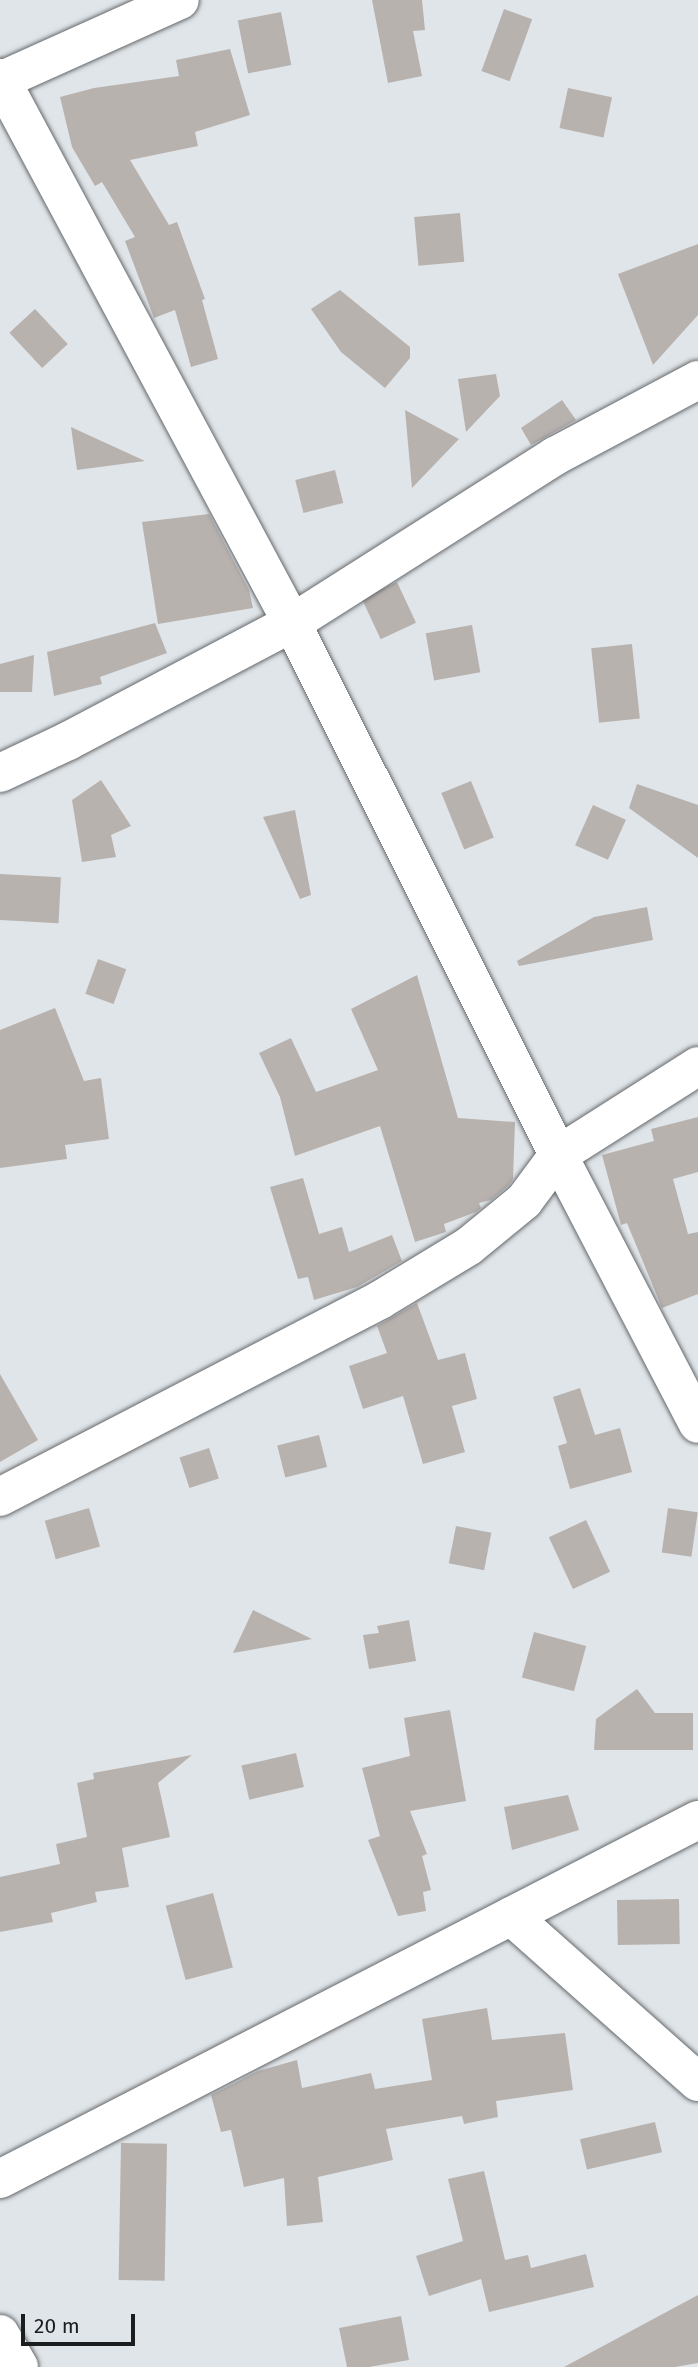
<!DOCTYPE html>
<html>
<head>
<meta charset="utf-8">
<style>
  body { margin:0 }
  #map { position:relative; width:698px; height:2367px; overflow:hidden; background:#e0e5e9; font-family:"Fira Sans",sans-serif }
  div>[style] { position:absolute }
  .building>* { inset:0; background:#b8b2af; transform-origin:0 0 }
  .roads { filter:drop-shadow(0 0 2px #65696c) drop-shadow(0 0 2px #65696c) }
  .minor>* { height:38px; margin:-19px; padding:0 19px; transform-origin:19px; border-radius:19px; background:#fff }
  span { translate:-50% -50%; white-space:nowrap; text-align:center; line-height:1.15; -webkit-text-stroke:7px #e0e5e9; paint-order:stroke }
  .scale { position:absolute; left:21px; top:2314px; width:114px; height:32px; box-sizing:border-box; border:4px solid #1b1d1f; border-top:0; padding-left:9px; font-size:21px; line-height:24px; white-space:nowrap; color:#1b1d1f; -webkit-text-stroke:5px #e0e5e9; paint-order:stroke }
</style>
</head>
<body>
<div id="map">
  <div class="building">
    <i style="clip-path:polygon(372px 0,422px 0,425px 30px,413px 31px,422px 76px,388px 83px)"></i>
    <i style="left:504px;top:9px;width:30px;height:66px;rotate:20deg"></i>
    <i style="left:281px;top:12px;width:54px;height:44px;rotate:79deg"></i>
    <i style="clip-path:polygon(230px 49px,250px 115px,195px 132px,198px 146px,130px 160px,169px 225px,177px 222px,205px 299px,202px 300px,218px 359px,191px 367px,175px 310px,154px 318px,125px 241px,135px 237px,102px 182px,95px 186px,72px 147px,60px 97px,94px 88px,179px 76px,176px 60px)"></i>
    <i style="left:568px;top:88px;width:45px;height:41px;rotate:12deg"></i>
    <i style="left:460px;top:213px;width:49px;height:46px;rotate:85deg"></i>
    <i style="clip-path:polygon(698px 244px,698px 315px,653px 365px,618px 274px)"></i>
    <i style="clip-path:polygon(340px 290px,410px 347px,410px 358px,385px 388px,341px 352px,311px 309px)"></i>
    <i style="left:35px;top:309px;width:48px;height:35px;rotate:47deg"></i>
    <i style="clip-path:polygon(496px 374px,500px 396px,466px 432px,458px 379px)"></i>
    <i style="clip-path:polygon(562px 400px,576px 420px,531px 445px,521px 428px)"></i>
    <i style="clip-path:polygon(405px 410px,459px 439px,412px 488px)"></i>
    <i style="clip-path:polygon(71px 427px,145px 461px,77px 470px)"></i>
    <i style="left:335px;top:470px;width:34px;height:41px;rotate:76deg"></i>
    <i style="clip-path:polygon(209px 514px,249px 590px,253px 608px,158px 624px,142px 522px)"></i>
    <i style="left:397px;top:582px;width:45px;height:39px;rotate:65deg"></i>
    <i style="clip-path:polygon(155px 623px,167px 653px,100px 677px,102px 684px,54px 696px,47px 652px)"></i>
    <i style="left:472px;top:625px;width:48px;height:47px;rotate:80deg"></i>
    <i style="left:632px;top:644px;width:75px;height:41px;rotate:84deg"></i>
    <i style="clip-path:polygon(34px 655px,32px 692px,0 692px,0 664px)"></i>
    <i style="clip-path:polygon(101px 780px,131px 826px,111px 835px,116px 857px,82px 862px,72px 800px)"></i>
    <i style="left:471px;top:781px;width:61px;height:32px;rotate:68deg"></i>
    <i style="clip-path:polygon(637px 784px,698px 805px,698px 858px,629px 808px)"></i>
    <i style="left:593px;top:805px;width:36px;height:44px;rotate:24deg"></i>
    <i style="clip-path:polygon(295px 810px,311px 895px,300px 899px,263px 817px)"></i>
    <i style="left:0;top:874px;width:61px;height:46px;rotate:3deg"></i>
    <i style="clip-path:polygon(647px 907px,653px 940px,519px 966px,517px 961px,594px 917px)"></i>
    <i style="left:98px;top:959px;width:30px;height:37px;rotate:20deg"></i>
    <i style="clip-path:polygon(417px 975px,458px 1118px,515px 1122px,513px 1179px,508px 1186px,491px 1200px,479px 1203px,481px 1208px,476px 1212px,444px 1224px,446px 1232px,415px 1242px,380px 1126px,295px 1156px,280px 1097px,259px 1053px,291px 1038px,316px 1092px,378px 1070px,351px 1009px)"></i>
    <i style="clip-path:polygon(55px 1008px,84px 1081px,101px 1078px,109px 1139px,65px 1145px,67px 1159px,0 1168px,0 1030px)"></i>
    <i style="clip-path:polygon(698px 1117px,698px 1172px,673px 1179px,688px 1234px,698px 1232px,698px 1294px,662px 1308px,627px 1223px,621px 1225px,602px 1155px,654px 1141px,651px 1129px)"></i>
    <i style="clip-path:polygon(303px 1178px,319px 1234px,342px 1227px,349px 1252px,392px 1235px,402px 1261px,357px 1287px,314px 1300px,308px 1277px,298px 1279px,270px 1187px)"></i>
    <i style="clip-path:polygon(417px 1303px,438px 1360px,465px 1353px,477px 1399px,452px 1406px,465px 1452px,423px 1464px,403px 1396px,363px 1409px,349px 1366px,387px 1353px,377px 1326px)"></i>
    <i style="clip-path:polygon(0 1374px,38px 1440px,0 1462px)"></i>
    <i style="clip-path:polygon(580px 1388px,595px 1435px,620px 1428px,632px 1472px,570px 1489px,558px 1446px,567px 1443px,553px 1397px)"></i>
    <i style="left:319px;top:1435px;width:33px;height:43px;rotate:76deg"></i>
    <i style="left:209px;top:1448px;width:32px;height:31px;rotate:72deg"></i>
    <i style="left:89px;top:1508px;width:40px;height:46px;rotate:74deg"></i>
    <i style="left:668px;top:1508px;width:30px;height:45px;rotate:8deg"></i>
    <i style="left:586px;top:1520px;width:57px;height:41px;rotate:65deg"></i>
    <i style="left:456px;top:1526px;width:36px;height:38px;rotate:11deg"></i>
    <i style="clip-path:polygon(253px 1610px,312px 1639px,233px 1653px)"></i>
    <i style="clip-path:polygon(409px 1620px,416px 1661px,369px 1669px,363px 1635px,379px 1633px,377px 1626px)"></i>
    <i style="left:534px;top:1632px;width:54px;height:47px;rotate:15deg"></i>
    <i style="clip-path:polygon(637px 1689px,655px 1713px,693px 1713px,693px 1750px,594px 1750px,596px 1719px)"></i>
    <i style="clip-path:polygon(450px 1710px,466px 1801px,410px 1811px,427px 1854px,422px 1856px,431px 1890px,423px 1892px,426px 1911px,398px 1916px,368px 1840px,380px 1836px,362px 1768px,410px 1756px,404px 1718px)"></i>
    <i style="left:296px;top:1753px;width:35px;height:56px;rotate:77deg"></i>
    <i style="clip-path:polygon(192px 1755px,158px 1783px,170px 1837px,122px 1848px,129px 1887px,95px 1892px,97px 1902px,51px 1913px,53px 1922px,0 1932px,0 1877px,60px 1864px,56px 1844px,87px 1837px,77px 1783px,94px 1779px,93px 1773px)"></i>
    <i style="clip-path:polygon(568px 1795px,579px 1830px,512px 1850px,504px 1807px)"></i>
    <i style="left:213px;top:1893px;width:77px;height:49px;rotate:75deg"></i>
    <i style="left:679px;top:1899px;width:45px;height:62px;rotate:89deg"></i>
    <i style="clip-path:polygon(487px 2008px,492px 2040px,565px 2033px,573px 2090px,496px 2101px,498px 2117px,464px 2124px,462px 2116px,386px 2129px,393px 2160px,318px 2177px,323px 2222px,287px 2226px,284px 2178px,244px 2187px,231px 2130px,221px 2132px,211px 2095px,258px 2071px,297px 2060px,302px 2088px,371px 2073px,375px 2089px,432px 2080px,422px 2019px)"></i>
    <i style="left:655px;top:2122px;width:31px;height:77px;rotate:77deg"></i>
    <i style="left:121px;top:2143px;width:46px;height:137px;rotate:1deg"></i>
    <i style="clip-path:polygon(484px 2171px,505px 2260px,528px 2255px,531px 2268px,586px 2254px,594px 2287px,489px 2312px,481px 2279px,429px 2296px,416px 2256px,463px 2241px,448px 2179px)"></i>
    <i style="clip-path:polygon(698px 2295px,698px 2363px,675px 2367px,564px 2367px)"></i>
    <i style="clip-path:polygon(401px 2316px,409px 2360px,369px 2367px,347px 2367px,339px 2328px)"></i>
  </div>
  <div class="roads">
    <div class="minor">
      <i style="left:0;top:78px;width:618px;rotate:61.82deg"></i>
      <i style="left:292px;top:623px;width:595px;rotate:63.43deg"></i>
      <i style="left:558px;top:1155px;width:303px;rotate:62.5deg"></i>
      <i style="left:0;top:81px;width:197px;rotate:-24.2deg"></i>
      <i style="left:0;top:773px;width:75px;rotate:-25.2deg"></i>
      <i style="left:68px;top:741px;width:253px;rotate:-27.8deg"></i>
      <i style="left:292px;top:623px;width:312px;rotate:-32.4deg"></i>
      <i style="left:555px;top:456px;width:162px;rotate:-28deg"></i>
      <i style="left:0;top:1497px;width:428px;rotate:-27.4deg"></i>
      <i style="left:380px;top:1300px;width:104px;rotate:-31.2deg"></i>
      <i style="left:469px;top:1246px;width:71px;rotate:-39.3deg"></i>
      <i style="left:524px;top:1201px;width:57px;rotate:-53.5deg"></i>
      <i style="left:558px;top:1155px;width:166px;rotate:-32.4deg"></i>
      <i style="left:511px;top:1916px;width:250px;rotate:41.6deg"></i>
      <i style="left:0;top:2179px;width:785px;rotate:-27.22deg"></i>
      <i style="left:0;top:2334px;width:38px;rotate:60deg"></i>
    </div>
  </div>
  <div class="scale">20 m</div>
</div>
</body>
</html>
